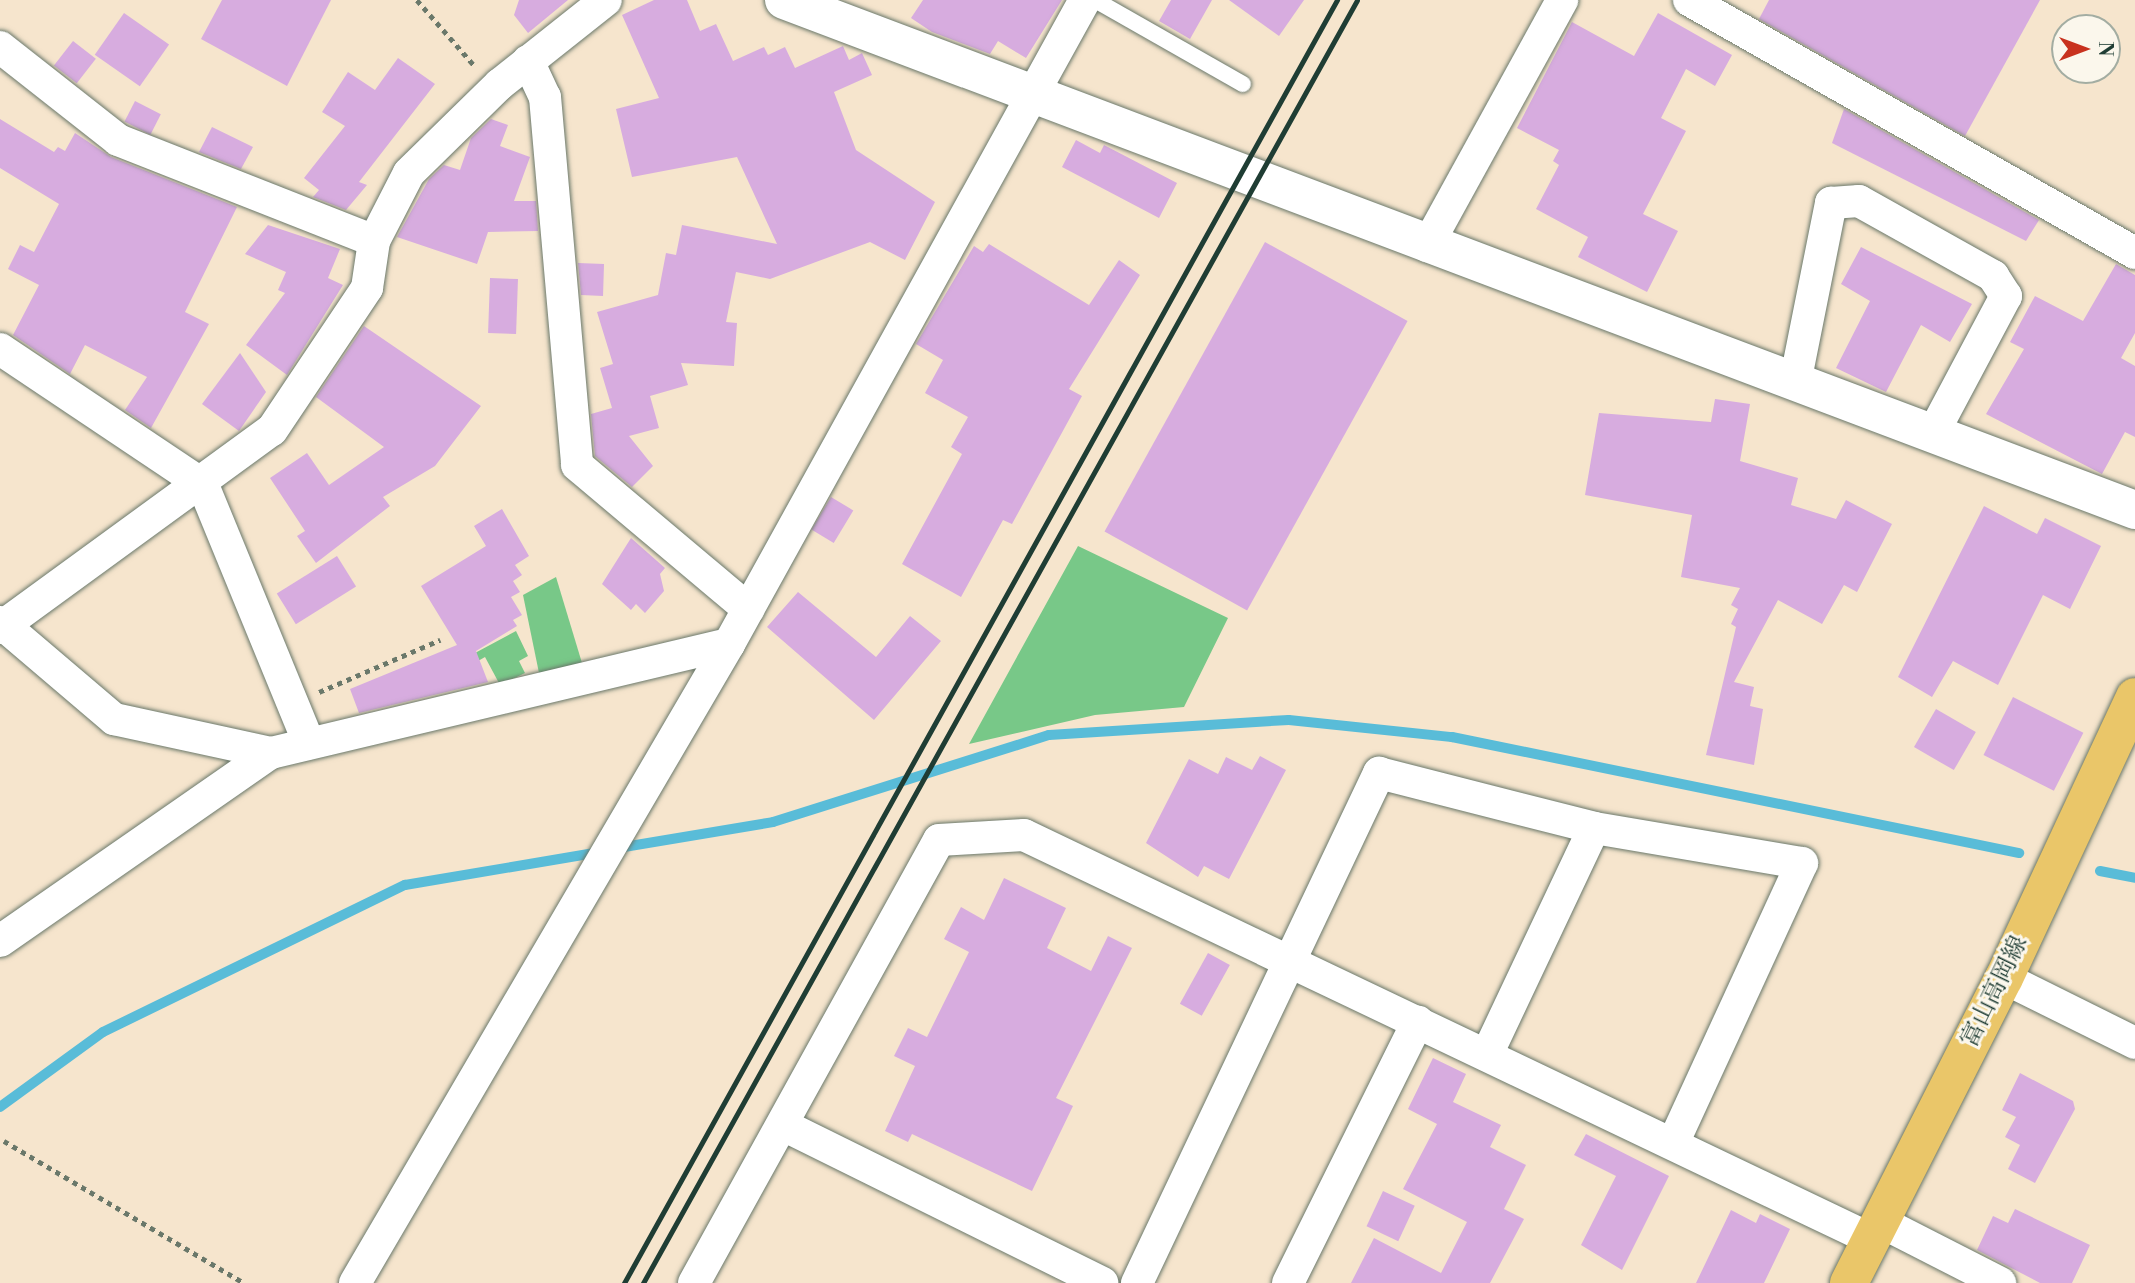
<!DOCTYPE html>
<html>
<head>
<meta charset="utf-8">
<style>
  body { margin:0 }
  #map { position:relative; width:2135px; height:1283px; overflow:hidden; background:#f6e5cd; font-family:"Libre Bodoni","Noto Serif JP",serif }
  div>[style] { position:absolute }
  .green>* { inset:0; background:#78c888 }
  .stream>* { height:10px; margin:-5px; padding:0 5px; transform-origin:5px; border-radius:5px; background:#59bcd8 }
  .building>* { inset:0; background:#d7acdf; transform-origin:0 0 }
  .path>* { height:4.5px; margin-top:-2.25px; transform-origin:0; background:repeating-linear-gradient(90deg,#6a786a 0 5px,transparent 0 10px) }
  .roads { filter:drop-shadow(0 0 2px #6a786a) drop-shadow(0 0 2px #6a786a) }
  .service>* { height:16px; margin:-8px; padding:0 8px; transform-origin:8px; border-radius:8px; background:#fff }
  .minor>* { height:32px; margin:-16px; padding:0 16px; transform-origin:16px; border-radius:16px; background:#fff }
  .tertiary>* { height:38px; margin:-19px; padding:0 19px; transform-origin:19px; border-radius:19px; background:#fff }
  .primary>* { height:38px; margin:-19px; padding:0 19px; transform-origin:19px; border-radius:19px; background:#eac669 }
  .rail>* { height:5px; margin:-2.5px; padding:0 2.5px; transform-origin:2.5px; border-radius:2.5px; background:#1f3d34 }
  span { translate:-50% -50%; white-space:nowrap; text-align:center; line-height:1.15; -webkit-text-stroke:6px #fbf7ec; paint-order:stroke }
  .street-label { font-size:24px; color:#1f3d34 }
  .north { position:absolute; left:2051px; top:14px; width:70px; height:70px; box-sizing:border-box; background:#fbf7ec; border:2px solid #a3ada2; border-radius:50%; rotate:90deg; font-size:19px; font-weight:700; line-height:28px; text-align:center; color:#1f3d34 }
  .north::after { content:''; display:block; margin:auto; width:24px; height:32px; background:#c8321e; clip-path:polygon(50% 0,100% 100%,50% 72%,0 100%) }
</style>
</head>
<body>
<div id="map">
  <div class="green">
    <i style="clip-path:polygon(1078px 546px,1228px 618px,1184px 707px,1095px 715px,969px 744px)"></i>
    <i style="clip-path:polygon(556px 577px,582px 663px,539px 673px,523px 595px)"></i>
    <i style="clip-path:polygon(516px 631px,528px 656px,519px 661px,525px 673px,500px 685px,485px 657px,478px 661px,475px 653px)"></i>
  </div>
  <div class="stream">
    <i style="left:618px;top:848px;width:157px;rotate:-9.5deg"></i>
    <i style="left:773px;top:822px;width:289px;rotate:-17.5deg"></i>
    <i style="left:1049px;top:735px;width:240px;rotate:-3.6deg"></i>
    <i style="left:1289px;top:720px;width:164px;rotate:6deg"></i>
    <i style="left:1452px;top:737px;width:579px;rotate:11.56deg"></i>
    <i style="left:2100px;top:871px;width:36px;rotate:11deg"></i>
    <i style="left:0;top:1107px;width:127px;rotate:-36.1deg"></i>
    <i style="left:103px;top:1032px;width:336px;rotate:-26deg"></i>
    <i style="left:405px;top:885px;width:198px;rotate:-9.6deg"></i>
  </div>
  <div class="building">
    <i style="clip-path:polygon(222px 0,331px 0,287px 86px,201px 39px)"></i>
    <i style="clip-path:polygon(519px 0,568px 0,528px 33px,514px 15px)"></i>
    <i style="clip-path:polygon(654px 0,687px 0,700px 31px,716px 24px,733px 61px,764px 47px,768px 55px,785px 47px,795px 68px,843px 46px,849px 60px,862px 53px,872px 75px,834px 92px,856px 150px,935px 202px,905px 260px,870px 242px,770px 279px,736px 272px,726px 322px,737px 323px,734px 366px,681px 363px,688px 385px,650px 396px,659px 428px,629px 436px,653px 466px,632px 487px,595px 456px,591px 414px,612px 408px,600px 368px,613px 364px,597px 312px,658px 295px,666px 253px,676px 255px,682px 225px,777px 244px,737px 157px,632px 177px,616px 109px,659px 98px,622px 15px)"></i>
    <i style="clip-path:polygon(923px 0,1062px 0,1026px 58px,998px 41px,990px 54px,932px 32px,911px 18px)"></i>
    <i style="clip-path:polygon(1171px 0,1212px 0,1190px 39px,1159px 21px)"></i>
    <i style="clip-path:polygon(1229px 0,1304px 0,1279px 36px)"></i>
    <i style="clip-path:polygon(1769px 0,2040px 0,1965px 136px,1759px 19px)"></i>
    <i style="left:124px;top:13px;width:55px;height:51px;rotate:35deg"></i>
    <i style="clip-path:polygon(1658px 13px,1732px 55px,1715px 86px,1686px 69px,1661px 118px,1686px 131px,1643px 214px,1678px 231px,1647px 292px,1578px 257px,1588px 237px,1536px 209px,1559px 165px,1553px 161px,1559px 150px,1517px 128px,1572px 22px,1634px 56px)"></i>
    <i style="left:73px;top:41px;width:29px;height:31px;rotate:38deg"></i>
    <i style="clip-path:polygon(398px 58px,435px 84px,359px 182px,367px 185px,346px 210px,313px 197px,319px 190px,304px 178px,345px 126px,322px 112px,348px 72px,375px 90px)"></i>
    <i style="left:135px;top:101px;width:29px;height:23px;rotate:27deg"></i>
    <i style="clip-path:polygon(1844px 109px,2039px 220px,2026px 241px,1832px 143px)"></i>
    <i style="clip-path:polygon(0 119px,54px 152px,58px 147px,65px 151px,75px 133px,111px 157px,237px 207px,185px 312px,209px 324px,151px 428px,125px 410px,147px 377px,85px 345px,70px 374px,13px 335px,39px 285px,8px 269px,20px 245px,34px 252px,59px 204px,0 168px)"></i>
    <i style="clip-path:polygon(491px 119px,508px 125px,500px 146px,530px 157px,514px 201px,536px 201px,538px 231px,488px 232px,477px 264px,397px 237px,429px 179px,444px 165px,460px 170px,471px 138px)"></i>
    <i style="clip-path:polygon(212px 127px,253px 147px,241px 169px,199px 152px)"></i>
    <i style="clip-path:polygon(1076px 140px,1100px 153px,1104px 145px,1177px 183px,1159px 218px,1062px 167px)"></i>
    <i style="clip-path:polygon(268px 225px,340px 249px,328px 278px,343px 285px,287px 375px,246px 345px,285px 293px,278px 290px,286px 272px,245px 254px)"></i>
    <i style="left:1265px;top:242px;width:163px;height:331px;rotate:29deg"></i>
    <i style="clip-path:polygon(989px 244px,1089px 305px,1119px 260px,1140px 275px,1069px 389px,1082px 396px,1012px 524px,1003px 520px,961px 597px,902px 564px,962px 454px,951px 447px,968px 417px,925px 393px,943px 360px,916px 344px,974px 246px,983px 252px)"></i>
    <i style="clip-path:polygon(1861px 247px,1972px 304px,1950px 342px,1921px 325px,1886px 392px,1836px 368px,1870px 301px,1841px 284px)"></i>
    <i style="clip-path:polygon(578px 263px,604px 264px,603px 296px,581px 295px)"></i>
    <i style="clip-path:polygon(2116px 264px,2135px 275px,2135px 333px,2121px 358px,2135px 366px,2135px 437px,2125px 432px,2102px 474px,1986px 414px,2024px 349px,2010px 342px,2035px 296px,2083px 321px)"></i>
    <i style="left:490px;top:278px;width:28px;height:55px;rotate:2deg"></i>
    <i style="clip-path:polygon(364px 326px,481px 406px,435px 466px,383px 497px,390px 506px,316px 563px,297px 536px,305px 531px,270px 478px,307px 453px,329px 485px,384px 447px,316px 397px)"></i>
    <i style="clip-path:polygon(240px 353px,266px 392px,239px 431px,202px 404px)"></i>
    <i style="clip-path:polygon(1715px 399px,1750px 404px,1740px 461px,1798px 478px,1791px 505px,1836px 519px,1846px 500px,1892px 524px,1857px 592px,1844px 585px,1822px 624px,1778px 600px,1734px 682px,1754px 687px,1750px 706px,1763px 709px,1754px 765px,1706px 755px,1736px 627px,1731px 624px,1738px 609px,1731px 605px,1740px 588px,1681px 577px,1692px 515px,1585px 495px,1599px 413px,1711px 422px)"></i>
    <i style="left:831px;top:497px;width:26px;height:38px;rotate:31deg"></i>
    <i style="clip-path:polygon(1984px 506px,2037px 534px,2045px 518px,2101px 546px,2070px 609px,2043px 595px,1998px 685px,1953px 661px,1932px 697px,1898px 677px)"></i>
    <i style="clip-path:polygon(502px 509px,529px 556px,515px 565px,522px 575px,513px 581px,520px 592px,511px 597px,522px 615px,513px 620px,517px 626px,476px 651px,488px 682px,359px 713px,350px 689px,457px 645px,421px 586px,486px 546px,474px 526px)"></i>
    <i style="clip-path:polygon(631px 538px,665px 568px,660px 574px,664px 591px,645px 613px,636px 604px,631px 610px,602px 584px)"></i>
    <i style="left:337px;top:556px;width:36px;height:71px;rotate:58deg"></i>
    <i style="clip-path:polygon(798px 592px,876px 657px,910px 616px,941px 641px,874px 720px,767px 627px)"></i>
    <i style="left:2013px;top:697px;width:79px;height:65px;rotate:27deg"></i>
    <i style="left:1936px;top:709px;width:46px;height:44px;rotate:30deg"></i>
    <i style="clip-path:polygon(1260px 756px,1286px 770px,1229px 879px,1204px 866px,1198px 877px,1146px 843px,1189px 759px,1218px 774px,1226px 757px,1252px 770px)"></i>
    <i style="clip-path:polygon(1004px 878px,1066px 908px,1047px 948px,1091px 971px,1108px 936px,1132px 948px,1056px 1098px,1073px 1106px,1032px 1191px,912px 1134px,908px 1142px,885px 1131px,915px 1066px,894px 1056px,908px 1028px,927px 1037px,969px 952px,944px 939px,961px 907px,984px 920px)"></i>
    <i style="left:1208px;top:953px;width:25px;height:58px;rotate:29deg"></i>
    <i style="clip-path:polygon(1433px 1058px,1466px 1074px,1453px 1102px,1501px 1125px,1490px 1147px,1526px 1165px,1504px 1209px,1524px 1219px,1490px 1283px,1351px 1283px,1374px 1238px,1441px 1273px,1467px 1222px,1403px 1189px,1437px 1124px,1408px 1109px)"></i>
    <i style="clip-path:polygon(2020px 1073px,2073px 1101px,2075px 1109px,2035px 1183px,2008px 1169px,2020px 1145px,2005px 1137px,2016px 1117px,2002px 1110px)"></i>
    <i style="clip-path:polygon(1586px 1134px,1669px 1176px,1622px 1270px,1581px 1245px,1616px 1176px,1574px 1155px)"></i>
    <i style="left:1383px;top:1191px;width:35px;height:39px;rotate:25deg"></i>
    <i style="clip-path:polygon(2015px 1209px,2090px 1245px,2072px 1283px,2040px 1283px,1977px 1250px,1993px 1216px,2008px 1223px)"></i>
    <i style="clip-path:polygon(1731px 1210px,1756px 1223px,1760px 1214px,1790px 1229px,1764px 1283px,1696px 1283px)"></i>
  </div>
  <div class="path">
    <i style="left:417px;top:0;width:86px;rotate:48.8deg"></i>
    <i style="left:319px;top:692px;width:132px;rotate:-23.3deg"></i>
    <i style="left:4px;top:1141px;width:279px;rotate:30.6deg"></i>
  </div>
  <div class="roads">
    <div class="service">
      <i style="left:1095px;top:0;width:170px;rotate:29.6deg"></i>
    </div>
    <div class="minor">
      <i style="left:1689px;top:0;width:513px;rotate:29.56deg"></i>
      <i style="left:0;top:47px;width:150px;rotate:38.2deg"></i>
      <i style="left:118px;top:140px;width:275px;rotate:21.5deg"></i>
      <i style="left:528px;top:61px;width:40px;rotate:65deg"></i>
      <i style="left:545px;top:97px;width:369px;rotate:85deg"></i>
      <i style="left:577px;top:465px;width:224px;rotate:40.1deg"></i>
      <i style="left:1427px;top:246px;width:281px;rotate:-61.2deg"></i>
      <i style="left:0;top:349px;width:244px;rotate:33.8deg"></i>
      <i style="left:203px;top:485px;width:279px;rotate:67.7deg"></i>
      <i style="left:1795px;top:383px;width:184px;rotate:-78.7deg"></i>
      <i style="left:1831px;top:203px;width:28px;rotate:-4deg"></i>
      <i style="left:1859px;top:201px;width:154px;rotate:29.2deg"></i>
      <i style="left:1993px;top:276px;width:24px;rotate:57deg"></i>
      <i style="left:2006px;top:296px;width:157px;rotate:118deg"></i>
      <i style="left:0;top:622px;width:150px;rotate:40.4deg"></i>
      <i style="left:114px;top:719px;width:161px;rotate:12.2deg"></i>
      <i style="left:0;top:628px;width:336px;rotate:-36.1deg"></i>
      <i style="left:272px;top:430px;width:171px;rotate:-56.2deg"></i>
      <i style="left:367px;top:288px;width:48px;rotate:-81.5deg"></i>
      <i style="left:374px;top:241px;width:76px;rotate:-62.8deg"></i>
      <i style="left:409px;top:173px;width:127px;rotate:-44.4deg"></i>
      <i style="left:500px;top:84px;width:135px;rotate:-38.4deg"></i>
      <i style="left:1594px;top:828px;width:211px;rotate:9.6deg"></i>
      <i style="left:1802px;top:863px;width:308px;rotate:114.7deg"></i>
      <i style="left:0;top:941px;width:330px;rotate:-34.8deg"></i>
      <i style="left:271px;top:753px;width:471px;rotate:-13.4deg"></i>
      <i style="left:2004px;top:978px;width:146px;rotate:26.4deg"></i>
      <i style="left:785px;top:1126px;width:354px;rotate:26.3deg"></i>
      <i style="left:1881px;top:1222px;width:134px;rotate:27.1deg"></i>
      <i style="left:355px;top:1283px;width:740px;rotate:-59.66deg"></i>
      <i style="left:729px;top:644px;width:736px;rotate:-61.07deg"></i>
      <i style="left:694px;top:1283px;width:506px;rotate:-61.06deg"></i>
      <i style="left:939px;top:840px;width:85px;rotate:-3.4deg"></i>
      <i style="left:1024px;top:835px;width:938px;rotate:25.5deg"></i>
      <i style="left:1137px;top:1283px;width:565px;rotate:-64.62deg"></i>
      <i style="left:1379px;top:773px;width:222px;rotate:14.3deg"></i>
      <i style="left:1594px;top:828px;width:250px;rotate:115.3deg"></i>
      <i style="left:1288px;top:1283px;width:292px;rotate:-63.6deg"></i>
    </div>
    <div class="tertiary">
      <i style="left:784px;top:0;width:1444px;rotate:20.68deg"></i>
    </div>
    <div class="primary">
      <i style="left:1849px;top:1283px;width:342px;rotate:-63.1deg"></i>
      <i style="left:2004px;top:978px;width:310px;rotate:-65deg"></i>
    </div>
  </div>
  <div class="rail">
    <i style="left:624px;top:1283px;width:1468px;rotate:-60.94deg"></i>
    <i style="left:643px;top:1283px;width:1468px;rotate:-60.9deg"></i>
  </div>
  <div class="street-label">
    <span style="left:1995px;top:992px;rotate:-64deg">富山高岡線</span>
  </div>
  <div class="north">N</div>
</div>
</body>
</html>
